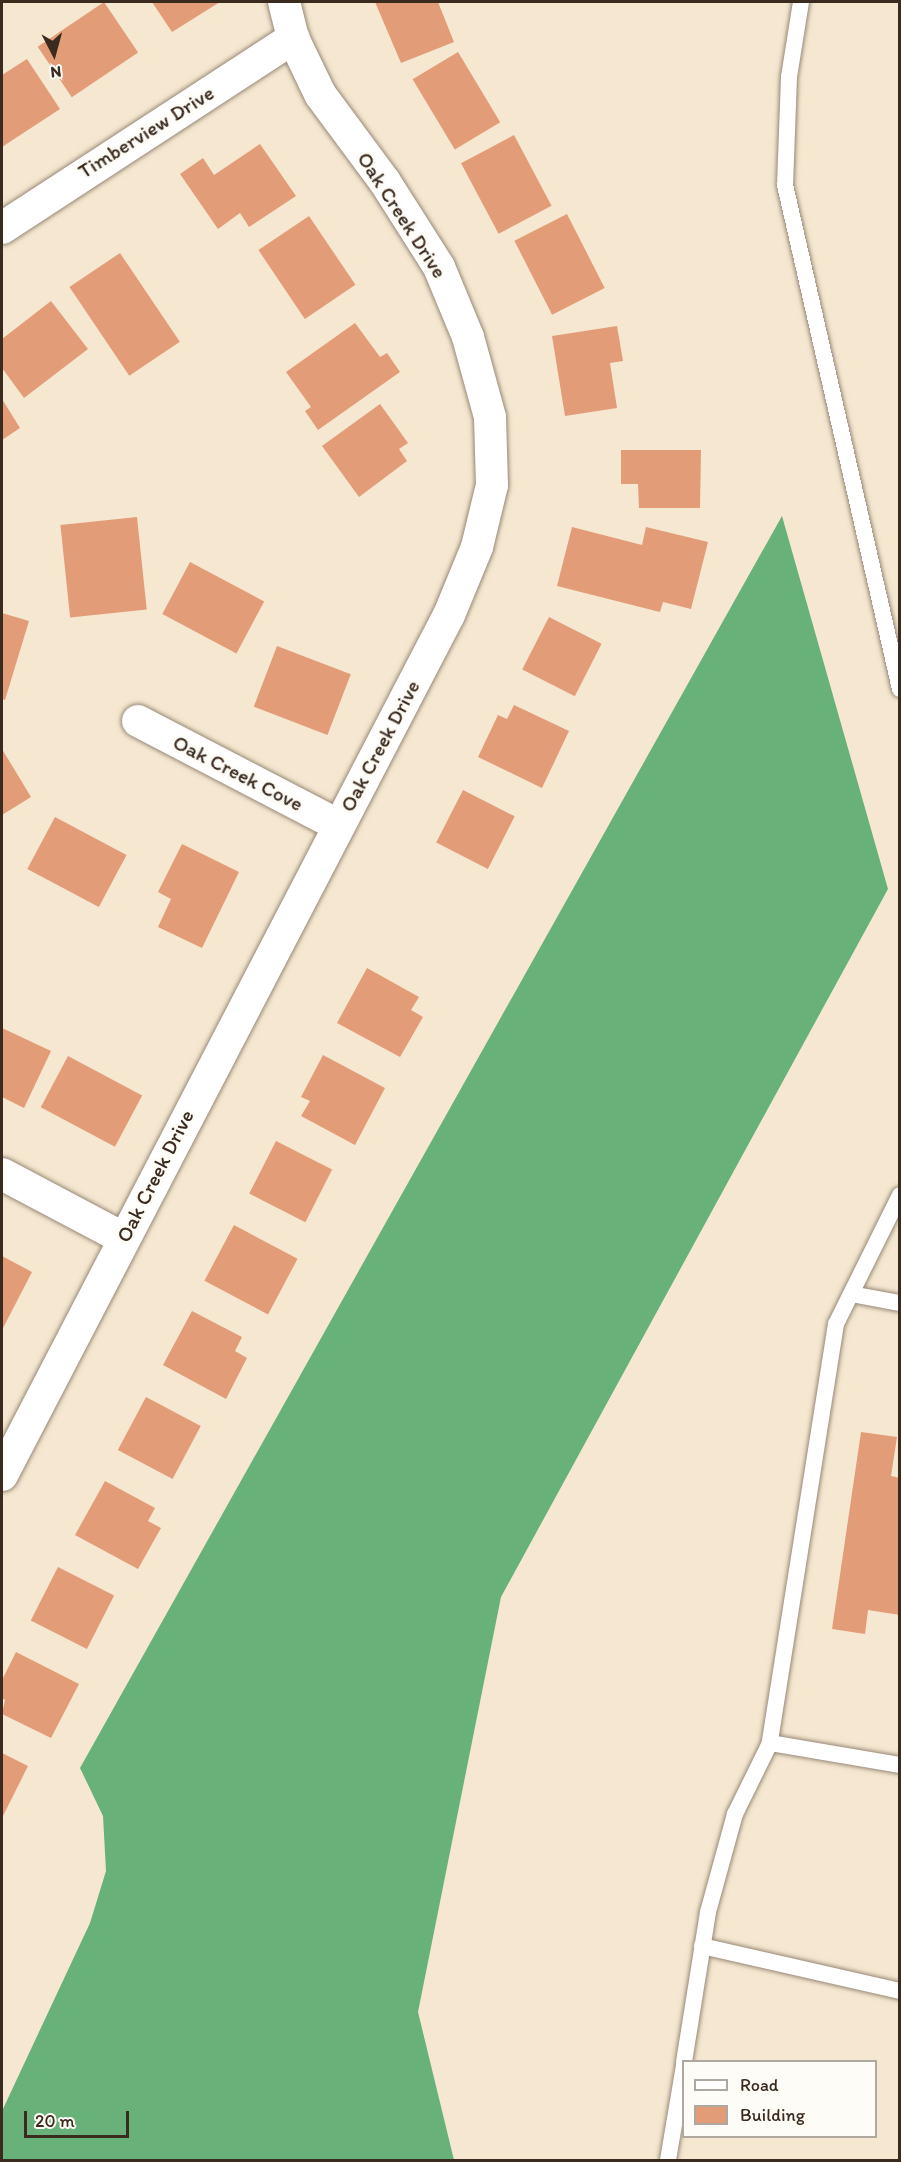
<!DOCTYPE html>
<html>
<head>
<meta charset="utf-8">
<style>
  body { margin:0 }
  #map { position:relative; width:901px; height:2162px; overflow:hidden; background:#f5e7d0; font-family:Itim,sans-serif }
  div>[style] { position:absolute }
  .forest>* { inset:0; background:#68b279 }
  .building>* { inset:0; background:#e39c78; transform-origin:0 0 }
  .roads { filter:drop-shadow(0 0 2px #988877) drop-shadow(0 0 2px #988877) }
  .service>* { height:16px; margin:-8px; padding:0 8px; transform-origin:8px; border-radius:8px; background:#fff }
  .minor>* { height:32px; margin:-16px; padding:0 16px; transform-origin:16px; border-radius:16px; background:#fff }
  span { translate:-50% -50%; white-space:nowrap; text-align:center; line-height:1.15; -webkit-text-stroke:6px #fdfcf7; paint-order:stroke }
  .street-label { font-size:21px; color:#3b2a1e }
  .frame { position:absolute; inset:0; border:3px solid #3b2a1e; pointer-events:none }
  .legend { position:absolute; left:682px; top:2060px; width:195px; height:78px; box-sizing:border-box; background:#fdfcf7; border:2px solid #afa8a0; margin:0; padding:8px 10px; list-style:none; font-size:18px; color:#3b2a1e }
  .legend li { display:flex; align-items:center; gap:12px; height:30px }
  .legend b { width:30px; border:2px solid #afa8a0 }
  .north { position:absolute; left:24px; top:24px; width:60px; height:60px; -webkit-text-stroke:4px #fdfcf7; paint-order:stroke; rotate:174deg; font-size:16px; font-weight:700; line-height:24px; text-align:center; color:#3b2a1e }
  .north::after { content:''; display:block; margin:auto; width:21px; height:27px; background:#3b2a1e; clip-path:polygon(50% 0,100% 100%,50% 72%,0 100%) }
  .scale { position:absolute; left:24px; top:2111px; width:105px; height:27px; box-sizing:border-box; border:3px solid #3b2a1e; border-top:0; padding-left:8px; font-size:18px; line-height:21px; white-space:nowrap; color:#3b2a1e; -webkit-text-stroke:4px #fdfcf7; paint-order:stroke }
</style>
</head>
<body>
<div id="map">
  <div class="forest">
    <i style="clip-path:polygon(782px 516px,888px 889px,501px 1597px,418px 2012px,454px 2160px,2px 2160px,2px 2111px,90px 1923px,106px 1871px,103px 1816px,80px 1768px)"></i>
  </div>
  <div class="building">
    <i style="left:104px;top:2px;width:61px;height:80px;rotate:56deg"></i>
    <i style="clip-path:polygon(152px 2px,220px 2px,172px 32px)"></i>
    <i style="clip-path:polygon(375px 2px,438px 2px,454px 42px,401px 63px)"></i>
    <i style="left:458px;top:52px;width:82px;height:53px;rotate:59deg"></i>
    <i style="clip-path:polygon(27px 59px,60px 109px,2px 147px,2px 75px)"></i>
    <i style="left:514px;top:135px;width:80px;height:60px;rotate:62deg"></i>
    <i style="clip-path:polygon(260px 144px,296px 196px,249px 227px,240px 213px,218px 229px,180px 174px,203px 158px,214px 175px)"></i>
    <i style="left:567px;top:214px;width:83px;height:59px;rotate:63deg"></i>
    <i style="left:309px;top:216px;width:83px;height:61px;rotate:56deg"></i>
    <i style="left:120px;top:253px;width:107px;height:61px;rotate:56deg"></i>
    <i style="clip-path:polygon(51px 301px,88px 349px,24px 398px,2px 368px,2px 339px)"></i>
    <i style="clip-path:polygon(355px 323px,380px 357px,387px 353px,400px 372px,318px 430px,305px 411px,311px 407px,286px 372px)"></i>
    <i style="clip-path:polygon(617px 326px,623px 361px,610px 363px,617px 408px,565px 416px,552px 336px)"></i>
    <i style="clip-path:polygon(2px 399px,20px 428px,2px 440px)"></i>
    <i style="clip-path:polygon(380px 404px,408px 443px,399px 449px,407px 461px,359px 497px,322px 446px)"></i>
    <i style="clip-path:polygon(621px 450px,701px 450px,700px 508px,639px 508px,638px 484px,621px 484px)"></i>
    <i style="left:137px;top:517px;width:93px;height:77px;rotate:84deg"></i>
    <i style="clip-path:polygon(572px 527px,642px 545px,646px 527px,708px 542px,691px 609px,663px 602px,660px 612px,557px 586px)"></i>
    <i style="left:190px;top:562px;width:84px;height:59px;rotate:28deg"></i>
    <i style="clip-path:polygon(2px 613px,29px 621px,5px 700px,2px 699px)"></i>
    <i style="left:549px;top:617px;width:59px;height:59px;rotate:27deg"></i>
    <i style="left:277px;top:646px;width:79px;height:65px;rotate:21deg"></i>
    <i style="clip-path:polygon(514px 705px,569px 731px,542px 788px,478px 757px,498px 715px,507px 719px)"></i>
    <i style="clip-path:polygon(2px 749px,31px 797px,2px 815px)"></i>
    <i style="left:463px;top:790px;width:58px;height:59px;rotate:27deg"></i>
    <i style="left:55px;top:817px;width:81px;height:59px;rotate:28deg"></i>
    <i style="clip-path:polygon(182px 844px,239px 872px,202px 948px,158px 927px,171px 899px,158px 892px)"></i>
    <i style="clip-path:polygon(367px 968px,419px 997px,411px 1010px,423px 1017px,400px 1057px,337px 1023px)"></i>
    <i style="clip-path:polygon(2px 1028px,51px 1051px,24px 1108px,2px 1097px)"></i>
    <i style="clip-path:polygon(323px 1055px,385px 1088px,355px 1145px,301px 1116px,310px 1101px,301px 1097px)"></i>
    <i style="left:68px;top:1056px;width:84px;height:58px;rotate:28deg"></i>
    <i style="left:276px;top:1141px;width:63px;height:59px;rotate:27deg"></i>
    <i style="left:234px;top:1225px;width:72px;height:63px;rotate:28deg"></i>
    <i style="clip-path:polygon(2px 1256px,32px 1272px,2px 1330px)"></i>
    <i style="clip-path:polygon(192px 1311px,242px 1337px,235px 1351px,247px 1358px,226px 1399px,163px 1365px)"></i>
    <i style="left:146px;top:1397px;width:62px;height:60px;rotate:28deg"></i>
    <i style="clip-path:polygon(861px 1432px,897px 1437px,891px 1476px,900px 1478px,900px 1615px,868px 1610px,865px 1634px,832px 1629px)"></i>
    <i style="clip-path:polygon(105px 1481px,155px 1508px,148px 1521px,161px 1528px,138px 1569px,75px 1535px)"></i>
    <i style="left:58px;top:1567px;width:63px;height:60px;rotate:27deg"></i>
    <i style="clip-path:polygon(16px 1652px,79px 1684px,51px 1738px,2px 1714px,5px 1700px,2px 1698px,2px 1680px)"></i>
    <i style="clip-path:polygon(2px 1753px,28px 1766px,2px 1818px)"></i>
  </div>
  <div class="roads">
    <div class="service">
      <i style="left:801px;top:2px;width:76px;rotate:99.1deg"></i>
      <i style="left:789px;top:77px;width:108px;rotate:92.1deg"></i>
      <i style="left:785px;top:185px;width:517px;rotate:77.15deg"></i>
      <i style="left:900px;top:1195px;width:144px;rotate:116.4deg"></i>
      <i style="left:836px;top:1324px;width:424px;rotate:99deg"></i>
      <i style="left:770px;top:1743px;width:132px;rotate:9.6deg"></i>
      <i style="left:851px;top:1294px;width:50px;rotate:10.4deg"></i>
      <i style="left:702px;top:1946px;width:203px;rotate:12.8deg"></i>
      <i style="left:684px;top:2062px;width:152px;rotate:-80.9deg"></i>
      <i style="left:708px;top:1912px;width:102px;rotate:-74.6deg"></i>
      <i style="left:735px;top:1814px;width:79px;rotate:-63.8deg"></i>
      <i style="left:668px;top:2160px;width:96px;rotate:-80.4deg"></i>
    </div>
    <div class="minor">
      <i style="left:2px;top:228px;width:348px;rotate:-33.1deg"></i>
      <i style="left:138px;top:721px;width:225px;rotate:27.5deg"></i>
      <i style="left:2px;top:1174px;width:137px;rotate:27.9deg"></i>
      <i style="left:2px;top:1475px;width:969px;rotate:-62.54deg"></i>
      <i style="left:449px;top:615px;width:74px;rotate:-67.6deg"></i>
      <i style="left:477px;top:547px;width:64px;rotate:-76.4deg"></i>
      <i style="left:492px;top:485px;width:68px;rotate:-91.7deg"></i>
      <i style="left:490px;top:417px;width:83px;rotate:-105.4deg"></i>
      <i style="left:468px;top:337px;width:76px;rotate:-112.5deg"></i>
      <i style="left:439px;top:267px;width:101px;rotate:-122.4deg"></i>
      <i style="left:385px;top:182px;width:109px;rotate:-126.5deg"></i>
      <i style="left:320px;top:94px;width:62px;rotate:-115.7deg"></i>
      <i style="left:293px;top:38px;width:37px;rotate:-104deg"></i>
    </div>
  </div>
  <div class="street-label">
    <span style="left:146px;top:132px;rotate:-32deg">Timberview Drive</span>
    <span style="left:402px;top:215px;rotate:57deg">Oak Creek Drive</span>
    <span style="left:380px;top:746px;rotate:-62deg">Oak Creek Drive</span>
    <span style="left:238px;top:773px;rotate:27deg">Oak Creek Cove</span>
    <span style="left:155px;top:1176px;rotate:-63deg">Oak Creek Drive</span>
  </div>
  <div class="frame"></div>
  <ul class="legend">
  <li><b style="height:8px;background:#fff"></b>Road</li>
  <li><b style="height:16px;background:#e39c78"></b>Building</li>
  </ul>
  <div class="north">N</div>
  <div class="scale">20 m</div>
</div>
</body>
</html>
